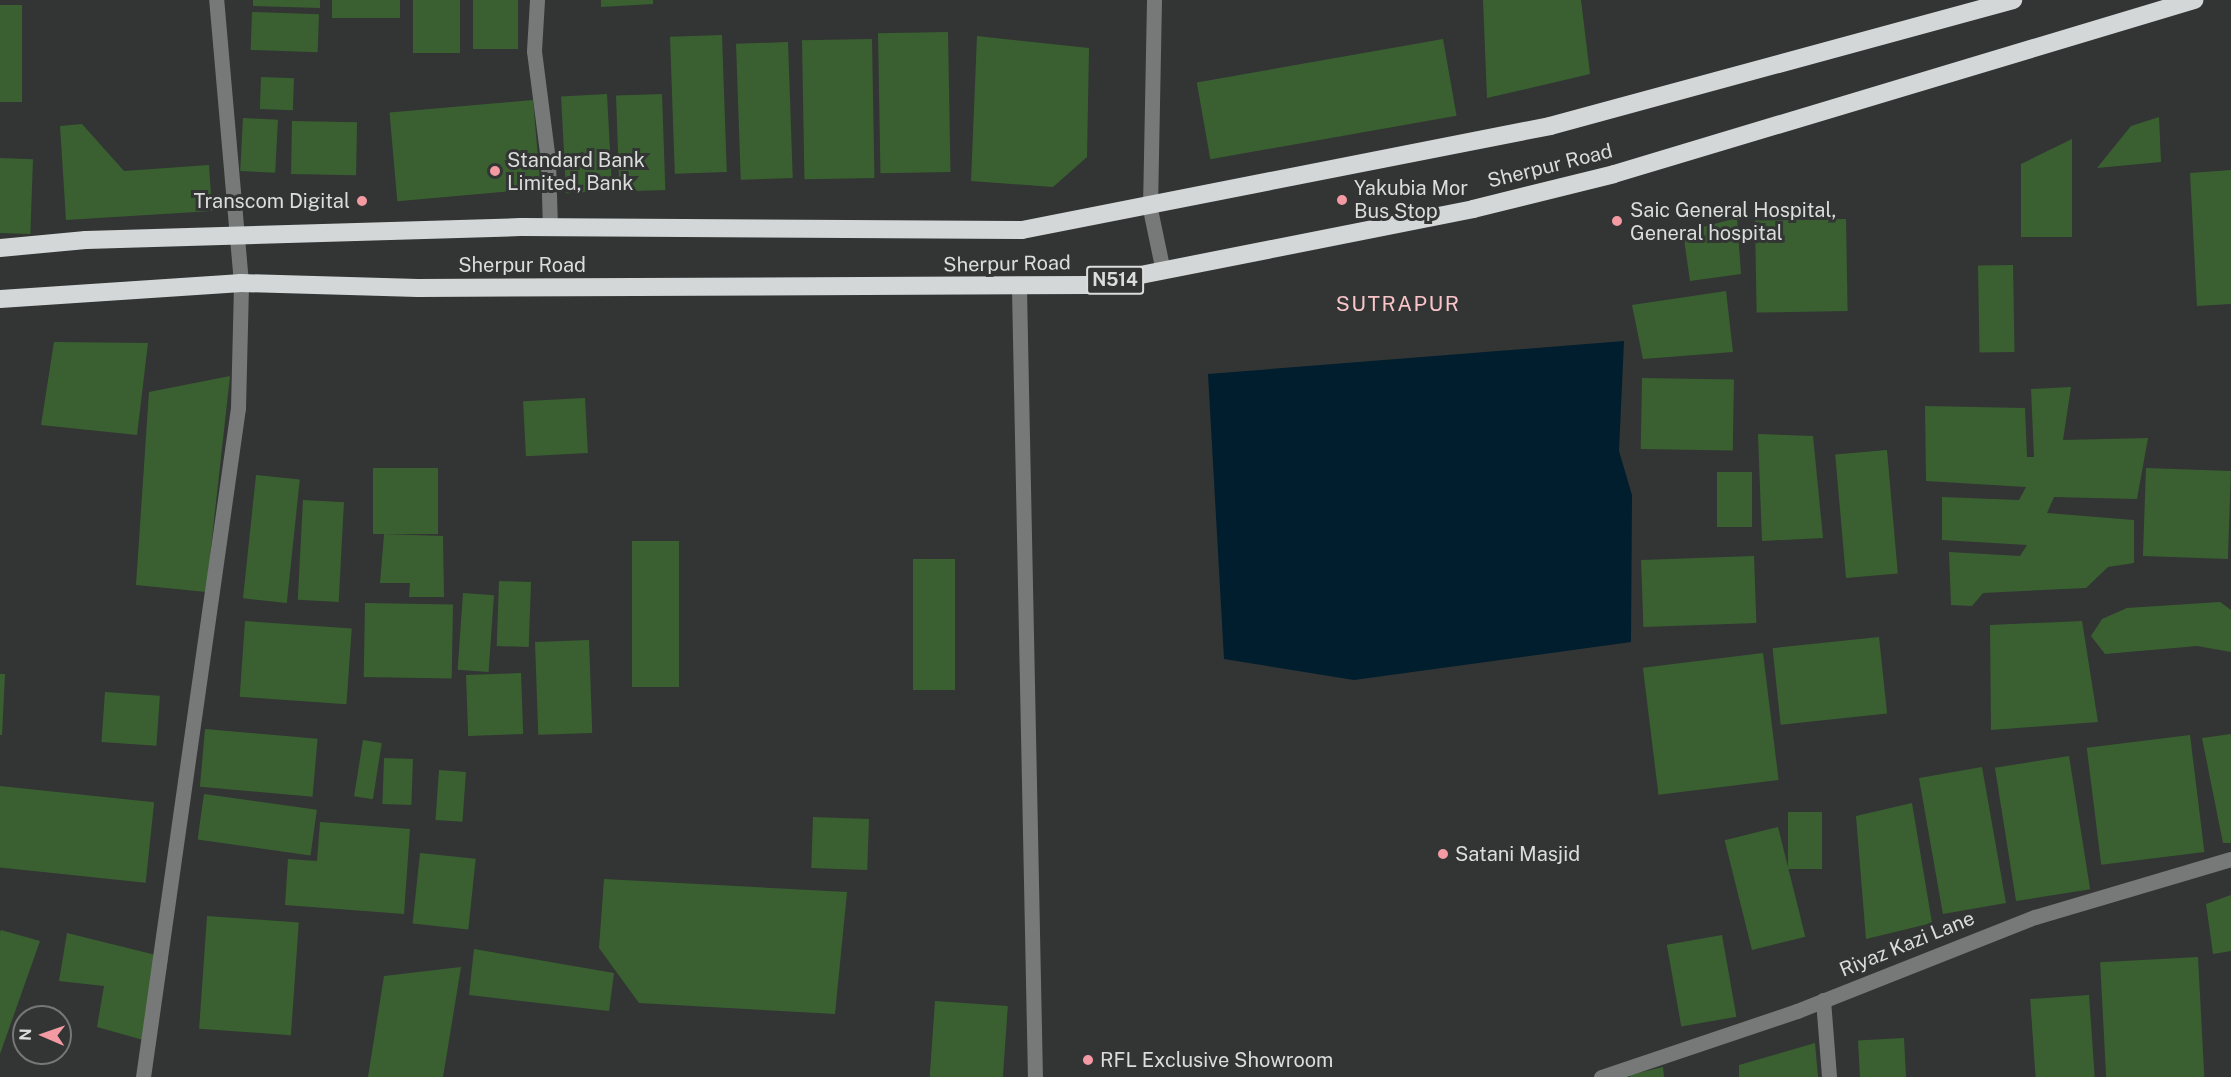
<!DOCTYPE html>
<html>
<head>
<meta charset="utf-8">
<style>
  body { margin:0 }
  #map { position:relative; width:2231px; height:1077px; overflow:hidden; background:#323534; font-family:"Public Sans",sans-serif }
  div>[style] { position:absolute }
  .water>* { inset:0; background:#001e2e }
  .building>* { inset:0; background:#3a6031; transform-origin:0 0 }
  .minor>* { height:15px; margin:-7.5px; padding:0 7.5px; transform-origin:7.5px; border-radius:7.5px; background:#777979 }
  .highway>* { height:18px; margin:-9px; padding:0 9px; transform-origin:9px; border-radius:9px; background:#d3d7d8 }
  .dots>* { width:16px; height:16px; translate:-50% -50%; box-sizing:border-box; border:3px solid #323534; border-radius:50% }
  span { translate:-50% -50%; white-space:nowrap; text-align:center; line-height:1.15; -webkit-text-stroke:6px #323534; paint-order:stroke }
  .shield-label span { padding:2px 4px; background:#323534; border:2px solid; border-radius:4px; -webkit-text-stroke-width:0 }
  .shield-label { font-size:18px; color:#dbdddc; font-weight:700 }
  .poi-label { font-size:20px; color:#dbdddc }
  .left { translate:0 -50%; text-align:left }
  .right { translate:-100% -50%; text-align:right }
  .street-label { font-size:20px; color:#dbdddc }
  .neighbourhood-label { font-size:21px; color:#f9c5c9; letter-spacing:1.5px }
  .north { position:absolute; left:12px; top:1005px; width:60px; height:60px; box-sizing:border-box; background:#323534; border:2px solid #767877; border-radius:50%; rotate:272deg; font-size:16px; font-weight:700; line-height:24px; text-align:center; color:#dbdddc }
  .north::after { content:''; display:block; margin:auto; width:21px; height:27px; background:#f49aa3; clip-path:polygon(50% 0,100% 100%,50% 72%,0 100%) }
</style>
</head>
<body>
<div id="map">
  <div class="water">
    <i style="clip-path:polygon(1624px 341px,1619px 451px,1632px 495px,1631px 642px,1354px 680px,1224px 659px,1208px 374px)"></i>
  </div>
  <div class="building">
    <i style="clip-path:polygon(253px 0,320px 0,320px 8px,253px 6px)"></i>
    <i style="left:332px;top:0;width:68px;height:18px"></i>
    <i style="left:413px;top:0;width:47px;height:53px"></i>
    <i style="left:473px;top:0;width:45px;height:49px"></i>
    <i style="clip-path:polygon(601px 0,653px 0,653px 4px,601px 7px)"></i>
    <i style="clip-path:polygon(1483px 0,1581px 0,1590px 74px,1487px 98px)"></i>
    <i style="left:0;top:5px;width:22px;height:97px"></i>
    <i style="left:252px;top:12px;width:67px;height:38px;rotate:2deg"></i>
    <i style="left:948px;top:32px;width:140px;height:70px;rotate:89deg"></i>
    <i style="left:722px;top:35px;width:137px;height:52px;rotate:88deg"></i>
    <i style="clip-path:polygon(977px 36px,1089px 48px,1087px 157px,1053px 187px,971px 181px)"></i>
    <i style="left:872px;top:39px;width:139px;height:70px;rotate:89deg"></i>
    <i style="left:1443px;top:39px;width:78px;height:250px;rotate:80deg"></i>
    <i style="left:788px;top:42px;width:136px;height:52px;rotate:88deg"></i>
    <i style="left:261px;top:77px;width:33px;height:32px;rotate:2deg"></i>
    <i style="left:607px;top:94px;width:97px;height:46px;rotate:87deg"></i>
    <i style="left:662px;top:94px;width:96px;height:46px;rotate:88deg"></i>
    <i style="left:533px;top:100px;width:89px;height:144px;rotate:85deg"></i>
    <i style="clip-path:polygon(2159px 117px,2161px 162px,2097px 168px,2131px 126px)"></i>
    <i style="left:243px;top:118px;width:35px;height:53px;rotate:3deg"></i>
    <i style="left:292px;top:121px;width:65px;height:53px;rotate:1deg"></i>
    <i style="clip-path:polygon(82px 124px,124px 171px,209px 165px,212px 211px,66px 220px,60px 126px)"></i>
    <i style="clip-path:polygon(2072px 139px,2072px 237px,2021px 237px,2021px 164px)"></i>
    <i style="left:0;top:158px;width:33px;height:75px;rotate:2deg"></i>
    <i style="clip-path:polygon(2231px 170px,2231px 304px,2197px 306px,2190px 173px)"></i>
    <i style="clip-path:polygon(1737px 218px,1741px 274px,1690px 281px,1683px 232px)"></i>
    <i style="left:1846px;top:219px;width:92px;height:91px;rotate:89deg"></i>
    <i style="left:2013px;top:265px;width:87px;height:35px;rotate:89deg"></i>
    <i style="clip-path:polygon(1726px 291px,1733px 352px,1643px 359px,1632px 305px)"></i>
    <i style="clip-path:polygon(54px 342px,148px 343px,137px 435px,41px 425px)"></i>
    <i style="clip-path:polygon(230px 376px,206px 592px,136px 585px,149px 392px)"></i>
    <i style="left:1642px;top:378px;width:92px;height:71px;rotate:1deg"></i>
    <i style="clip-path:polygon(2071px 387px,2063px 440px,2148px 438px,2137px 499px,2054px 497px,2047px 513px,2134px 520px,2134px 563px,2108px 567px,2086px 588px,1983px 593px,1972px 606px,1951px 605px,1949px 552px,2020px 556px,2027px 545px,1942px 540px,1942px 497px,2019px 500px,2026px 487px,1926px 481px,1925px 406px,2025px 408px,2027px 457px,2034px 457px,2031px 389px)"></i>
    <i style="left:585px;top:398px;width:55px;height:62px;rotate:87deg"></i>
    <i style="clip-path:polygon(1758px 434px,1813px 436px,1823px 538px,1762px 541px)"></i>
    <i style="left:1887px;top:450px;width:124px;height:52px;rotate:85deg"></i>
    <i style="left:438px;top:468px;width:66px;height:65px;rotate:90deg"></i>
    <i style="left:2146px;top:468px;width:85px;height:88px;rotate:2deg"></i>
    <i style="left:1717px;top:472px;width:35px;height:55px"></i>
    <i style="left:256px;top:475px;width:44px;height:124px;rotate:6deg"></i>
    <i style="left:303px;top:500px;width:41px;height:100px;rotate:3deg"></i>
    <i style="clip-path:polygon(384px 534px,443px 536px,444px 597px,409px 597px,410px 583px,380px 583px)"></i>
    <i style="left:679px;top:541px;width:146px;height:47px;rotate:90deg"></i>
    <i style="left:1754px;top:556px;width:67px;height:113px;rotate:88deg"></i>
    <i style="left:913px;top:559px;width:42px;height:131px"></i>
    <i style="left:499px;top:581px;width:32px;height:65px;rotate:2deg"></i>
    <i style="left:463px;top:593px;width:31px;height:77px;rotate:4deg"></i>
    <i style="clip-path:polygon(2220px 602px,2231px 610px,2231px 652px,2197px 646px,2105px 654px,2091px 636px,2102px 619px,2127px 608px)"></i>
    <i style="left:365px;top:603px;width:88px;height:74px;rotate:1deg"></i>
    <i style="left:245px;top:621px;width:107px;height:76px;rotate:4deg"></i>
    <i style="clip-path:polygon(2082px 621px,2098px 722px,1991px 730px,1990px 625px)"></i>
    <i style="left:1879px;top:637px;width:77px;height:107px;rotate:84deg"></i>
    <i style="left:589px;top:640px;width:93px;height:54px;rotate:88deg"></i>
    <i style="left:1763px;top:653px;width:128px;height:121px;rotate:83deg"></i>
    <i style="left:521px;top:673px;width:61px;height:55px;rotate:88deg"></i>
    <i style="clip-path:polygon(0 674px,5px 674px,2px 735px,0 735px)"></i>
    <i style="left:105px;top:692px;width:55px;height:50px;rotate:4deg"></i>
    <i style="left:205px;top:729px;width:113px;height:58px;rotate:5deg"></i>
    <i style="clip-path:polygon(2231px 734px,2231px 843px,2223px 843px,2202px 738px)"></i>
    <i style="left:2190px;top:735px;width:118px;height:104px;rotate:83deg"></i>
    <i style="left:363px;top:740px;width:19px;height:57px;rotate:9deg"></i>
    <i style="left:2069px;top:756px;width:135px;height:75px;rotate:81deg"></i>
    <i style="left:384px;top:758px;width:29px;height:46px;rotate:2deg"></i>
    <i style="left:1982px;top:767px;width:138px;height:64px;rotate:80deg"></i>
    <i style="left:439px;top:770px;width:27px;height:50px;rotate:4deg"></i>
    <i style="left:0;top:786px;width:155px;height:81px;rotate:6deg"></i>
    <i style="left:204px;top:794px;width:114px;height:46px;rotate:8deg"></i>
    <i style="clip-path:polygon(1912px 803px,1932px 923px,1866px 939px,1856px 816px)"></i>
    <i style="left:1788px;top:812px;width:34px;height:57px"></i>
    <i style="left:869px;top:819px;width:51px;height:56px;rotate:92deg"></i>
    <i style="clip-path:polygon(320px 822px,410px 829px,404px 914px,285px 905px,288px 859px,317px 861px)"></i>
    <i style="left:1778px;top:827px;width:113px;height:55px;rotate:76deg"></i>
    <i style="left:420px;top:853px;width:56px;height:71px;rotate:6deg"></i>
    <i style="clip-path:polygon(604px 879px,847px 892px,835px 1014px,639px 1003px,599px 948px)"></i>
    <i style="clip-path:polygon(2231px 895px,2231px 951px,2213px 954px,2206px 904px)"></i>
    <i style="left:207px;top:916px;width:92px;height:113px;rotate:4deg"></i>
    <i style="clip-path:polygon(1px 930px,40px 941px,0 1054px,0 932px)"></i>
    <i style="clip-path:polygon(67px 933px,168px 958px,154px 1043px,97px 1027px,104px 986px,59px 981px)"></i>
    <i style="left:1722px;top:935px;width:83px;height:56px;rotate:80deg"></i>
    <i style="clip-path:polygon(474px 949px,614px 973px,609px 1011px,469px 995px)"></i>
    <i style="left:2198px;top:957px;width:120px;height:98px;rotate:87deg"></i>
    <i style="clip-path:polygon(461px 967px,443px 1077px,368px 1077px,384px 976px)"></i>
    <i style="left:2089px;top:995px;width:82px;height:59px;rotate:86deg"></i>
    <i style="left:935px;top:1001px;width:73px;height:76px;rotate:4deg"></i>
    <i style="left:1904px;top:1038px;width:39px;height:46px;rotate:87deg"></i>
    <i style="clip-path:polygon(1815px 1043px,1818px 1077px,1739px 1077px,1739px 1065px)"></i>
    <i style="clip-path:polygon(1663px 1067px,1664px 1077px,1630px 1077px,1630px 1075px)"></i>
  </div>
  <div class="minor">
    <i style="left:537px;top:0;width:51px;rotate:93.4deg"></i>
    <i style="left:534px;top:51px;width:111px;rotate:82.7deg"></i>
    <i style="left:548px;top:161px;width:67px;rotate:88.3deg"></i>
    <i style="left:1154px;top:0;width:209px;rotate:91.1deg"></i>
    <i style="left:1150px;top:209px;width:63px;rotate:78.2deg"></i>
    <i style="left:1019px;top:289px;width:788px;rotate:88.84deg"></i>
    <i style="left:1823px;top:1000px;width:77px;rotate:85.5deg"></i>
    <i style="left:143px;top:1077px;width:676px;rotate:-81.92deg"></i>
    <i style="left:238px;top:408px;width:125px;rotate:-88.6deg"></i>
    <i style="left:241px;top:283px;width:284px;rotate:-95deg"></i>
    <i style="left:1601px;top:1077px;width:207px;rotate:-18.6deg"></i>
    <i style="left:1797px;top:1011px;width:256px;rotate:-21.6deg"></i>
    <i style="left:2035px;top:917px;width:204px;rotate:-16.5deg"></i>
  </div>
  <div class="highway">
    <i style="left:0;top:248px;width:86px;rotate:-5.3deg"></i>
    <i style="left:86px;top:240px;width:435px;rotate:-1.7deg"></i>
    <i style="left:521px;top:227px;width:501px;rotate:0.34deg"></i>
    <i style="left:1022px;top:230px;width:538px;rotate:-11.14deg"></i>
    <i style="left:1550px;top:126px;width:480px;rotate:-15.2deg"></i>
    <i style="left:0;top:299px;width:242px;rotate:-3.8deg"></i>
    <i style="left:241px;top:283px;width:177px;rotate:1.6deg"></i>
    <i style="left:418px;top:288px;width:672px;rotate:-0.26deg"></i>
    <i style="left:1090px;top:285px;width:390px;rotate:-11.2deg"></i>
    <i style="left:1473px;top:209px;width:145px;rotate:-13.9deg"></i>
    <i style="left:1614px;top:174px;width:606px;rotate:-16.7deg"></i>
  </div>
  <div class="dots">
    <i style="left:495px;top:171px;background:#f49aa3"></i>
    <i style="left:1342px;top:200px;background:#f49aa3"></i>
    <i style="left:362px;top:201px;background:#f49aa3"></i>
    <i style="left:1617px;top:221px;background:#f49aa3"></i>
    <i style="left:1443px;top:854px;background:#f49aa3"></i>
    <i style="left:1088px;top:1060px;background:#f49aa3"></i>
  </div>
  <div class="shield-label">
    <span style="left:1115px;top:280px">N514</span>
  </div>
  <div class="poi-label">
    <span class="left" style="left:507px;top:172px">Standard Bank<br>Limited, Bank</span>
    <span class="left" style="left:1354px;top:200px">Yakubia Mor<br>Bus Stop</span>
    <span class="right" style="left:350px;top:201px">Transcom Digital</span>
    <span class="left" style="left:1630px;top:222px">Saic General Hospital,<br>General hospital</span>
    <span class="left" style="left:1455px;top:854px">Satani Masjid</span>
    <span class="left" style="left:1100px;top:1060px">RFL Exclusive Showroom</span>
  </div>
  <div class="street-label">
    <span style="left:1550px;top:166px;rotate:-14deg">Sherpur Road</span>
    <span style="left:1007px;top:264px;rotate:-1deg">Sherpur Road</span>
    <span style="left:522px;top:265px">Sherpur Road</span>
    <span style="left:1907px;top:944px;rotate:-22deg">Riyaz Kazi Lane</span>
  </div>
  <div class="neighbourhood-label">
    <span style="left:1398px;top:304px">SUTRAPUR</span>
  </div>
  <div class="north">N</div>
</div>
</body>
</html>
